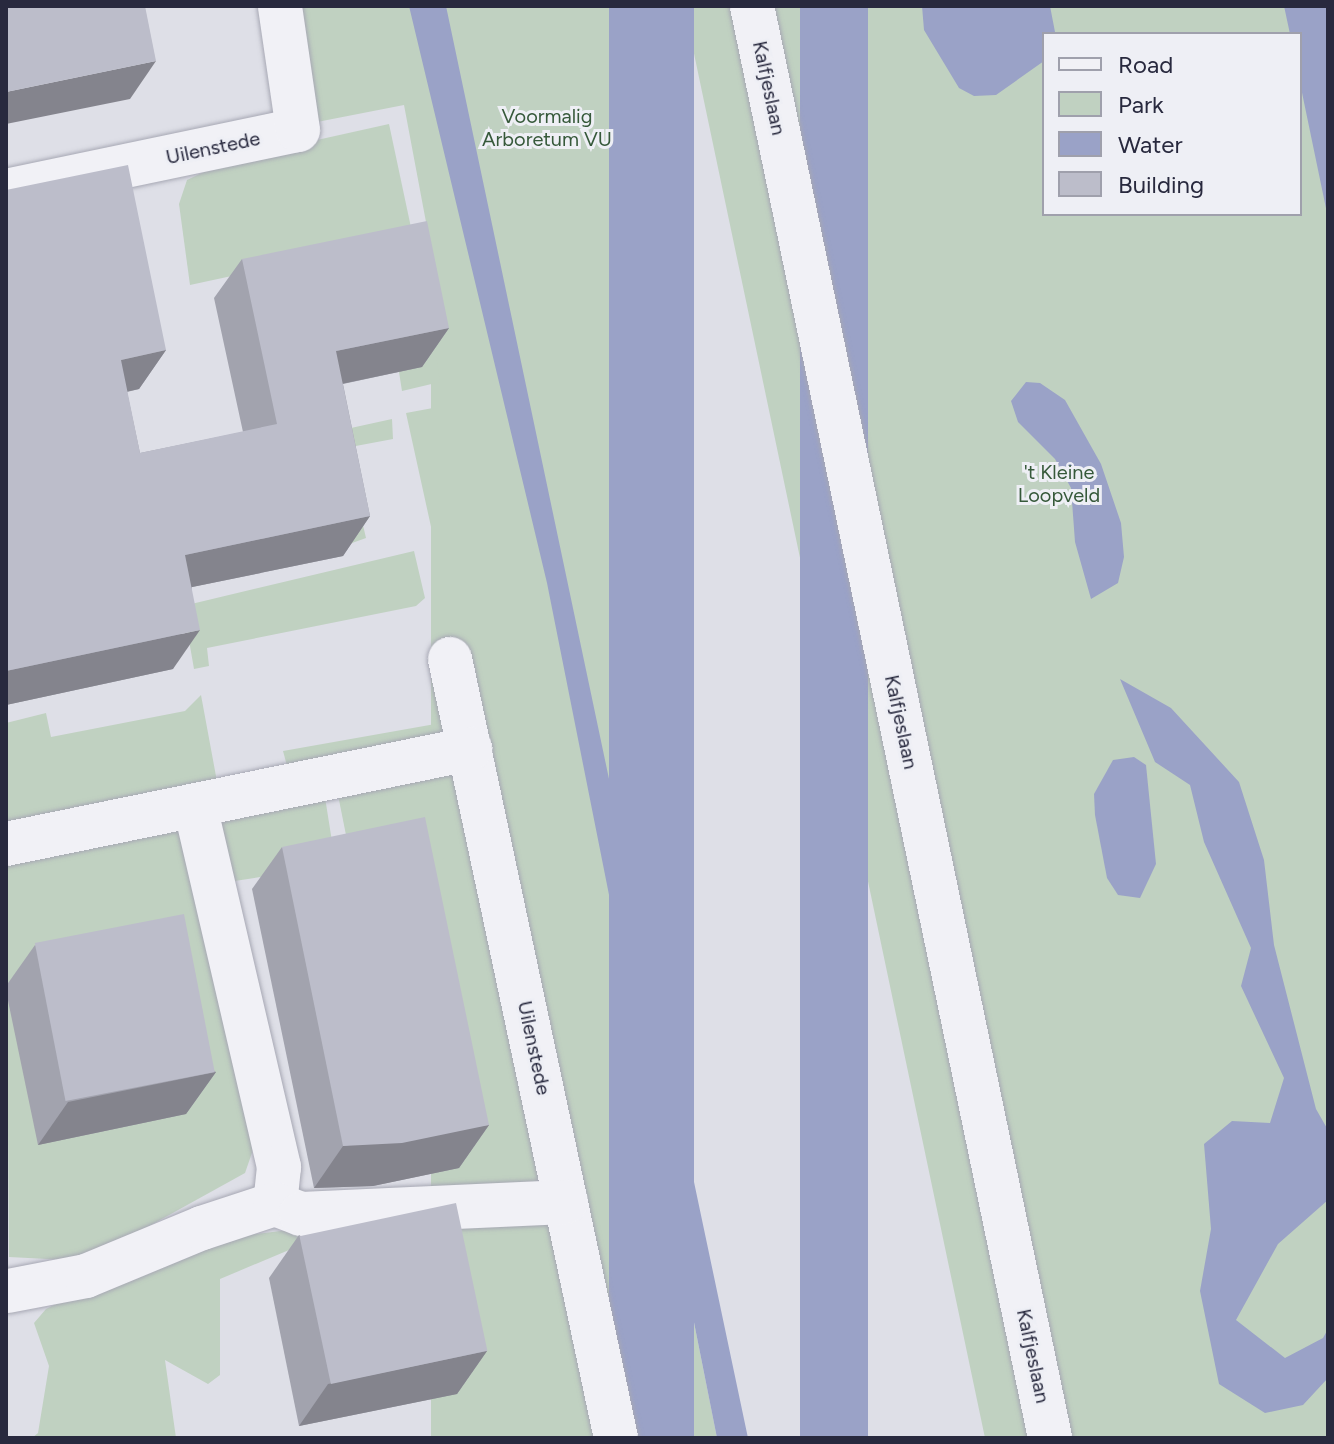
<!DOCTYPE html>
<html>
<head>
<meta charset="utf-8">
<style>
  body { margin:0 }
  #map { position:relative; width:1334px; height:1444px; overflow:hidden; background:#dedfe7; font-family:Figtree,sans-serif }
  div>[style] { position:absolute }
  .green>* { inset:0; background:#c0d1c1; transform-origin:0 0 }
  .water>* { inset:0; background:#9aa2c7; transform-origin:0 0 }
  .roads { filter:drop-shadow(0 0 2px #a7a8b4) drop-shadow(0 0 2px #a7a8b4) }
  .minor>* { height:44px; margin:-22px; padding:0 22px; transform-origin:22px; border-radius:22px; background:#f1f1f6 }
  .wall>* { inset:0; background:#a2a3ae }
  .shaded-wall>* { inset:0; background:#84848d }
  .building>* { inset:0; background:#bcbdca; transform-origin:0 0 }
  span { translate:-50% -50%; white-space:nowrap; text-align:center; line-height:1.15; -webkit-text-stroke:6px #eeeff5; paint-order:stroke }
  .street-label { font-size:20px; color:#28293e }
  .park-label { font-size:20px; color:#36593a }
  .frame { position:absolute; inset:0; border:8px solid #28293e; pointer-events:none }
  .legend { position:absolute; left:1042px; top:32px; width:260px; height:184px; box-sizing:border-box; background:#eeeff5; border:2px solid #9fa0ac; margin:0; padding:10px 14px; list-style:none; font-size:24px; color:#28293e }
  .legend li { display:flex; align-items:center; gap:16px; height:40px }
  .legend b { width:40px; border:2px solid #9fa0ac }
</style>
</head>
<body>
<div id="map">
  <div class="green">
    <i style="clip-path:polygon(294px 6px,409px 6px,418px 29px,547px 583px,717px 1438px,667px 1438px,541px 832px,511px 837px,464px 638px,487px 638px,473px 590px,446px 595px,406px 413px,460px 403px,404px 105px,317px 122px)"></i>
    <i style="left:431px;top:6px;width:181px;height:1466px"></i>
    <i style="clip-path:polygon(684px 6px,1289px 6px,1295px 34px,1044px 34px,1044px 214px,1300px 214px,1300px 56px,1328px 189px,1328px 1438px,985px 1438px)"></i>
    <i style="clip-path:polygon(389px 124px,413px 237px,190px 285px,179px 204px,187px 180px,231px 159px)"></i>
    <i style="clip-path:polygon(430px 319px,440px 382px,402px 391px,399px 372px)"></i>
    <i style="clip-path:polygon(392px 419px,393px 439px,345px 448px,366px 538px,341px 547px,319px 435px)"></i>
    <i style="clip-path:polygon(414px 551px,425px 598px,416px 606px,207px 648px,209px 666px,194px 669px,183px 606px)"></i>
    <i style="clip-path:polygon(201px 695px,218px 787px,6px 832px,6px 723px,46px 713px,51px 737px,185px 711px)"></i>
    <i style="clip-path:polygon(441px 723px,433px 742px,289px 773px,283px 751px)"></i>
    <i style="clip-path:polygon(427px 770px,457px 778px,473px 850px,423px 865px,350px 855px,337px 790px)"></i>
    <i style="left:324px;top:791px;width:75px;height:112px;rotate:81deg"></i>
    <i style="clip-path:polygon(169px 820px,187px 835px,255px 1144px,245px 1173px,86px 1261px,9px 1257px,6px 856px)"></i>
    <i style="clip-path:polygon(305px 1228px,308px 1242px,220px 1279px,220px 1375px,208px 1384px,165px 1360px,176px 1438px,32px 1438px,38px 1433px,49px 1366px,34px 1323px,46px 1309px,117px 1273px,198px 1241px)"></i>
  </div>
  <div class="water">
    <i style="clip-path:polygon(409px 6px,446px 6px,748px 1438px,717px 1438px,547px 583px)"></i>
    <i style="left:609px;top:6px;width:85px;height:1463px"></i>
    <i style="left:800px;top:6px;width:68px;height:1463px"></i>
    <i style="clip-path:polygon(922px 6px,1050px 6px,1055px 32px,1044px 34px,1044px 61px,996px 95px,974px 96px,959px 88px,924px 30px)"></i>
    <i style="clip-path:polygon(1284px 6px,1328px 6px,1328px 218px,1300px 83px,1300px 34px,1290px 34px)"></i>
    <i style="clip-path:polygon(1026px 382px,1040px 383px,1065px 400px,1101px 464px,1121px 523px,1124px 557px,1118px 583px,1091px 599px,1075px 542px,1071px 488px,1055px 459px,1018px 422px,1011px 401px)"></i>
    <i style="clip-path:polygon(1120px 679px,1171px 708px,1239px 782px,1264px 860px,1274px 945px,1316px 1109px,1328px 1130px,1328px 1200px,1278px 1244px,1236px 1320px,1285px 1358px,1323px 1338px,1328px 1329px,1328px 1378px,1303px 1405px,1265px 1413px,1219px 1384px,1200px 1291px,1211px 1229px,1204px 1144px,1232px 1121px,1270px 1123px,1284px 1078px,1241px 986px,1251px 948px,1204px 842px,1190px 785px,1155px 762px)"></i>
    <i style="clip-path:polygon(1134px 757px,1146px 765px,1156px 864px,1140px 898px,1118px 895px,1107px 878px,1095px 815px,1094px 794px,1113px 760px)"></i>
  </div>
  <div class="roads">
    <div class="minor">
      <i style="left:752px;top:6px;width:1463px;rotate:78.24deg"></i>
      <i style="left:6px;top:191px;width:298px;rotate:-11.8deg"></i>
      <i style="left:298px;top:130px;width:125px;rotate:-98.3deg"></i>
      <i style="left:450px;top:659px;width:796px;rotate:77.97deg"></i>
      <i style="left:195px;top:806px;width:371px;rotate:76.9deg"></i>
      <i style="left:279px;top:1167px;width:37px;rotate:96deg"></i>
      <i style="left:6px;top:844px;width:474px;rotate:-11.6deg"></i>
      <i style="left:8px;top:1291px;width:79px;rotate:-10.9deg"></i>
      <i style="left:86px;top:1276px;width:126px;rotate:-22.5deg"></i>
      <i style="left:202px;top:1228px;width:77px;rotate:-18.2deg"></i>
      <i style="left:275px;top:1204px;width:28px;rotate:21deg"></i>
      <i style="left:301px;top:1214px;width:265px;rotate:-2.6deg"></i>
    </div>
  </div>
  <div class="wall">
    <i style="clip-path:polygon(6px 190px,166px 350px,139px 389px,127px 392px,140px 453px,243px 432px,214px 298px,242px 259px,449px 328px,422px 367px,343px 384px,370px 516px,343px 556px,192px 587px,173px 669px,6px 705px)"></i>
    <i style="clip-path:polygon(282px 847px,489px 1125px,459px 1168px,373px 1186px,314px 1188px,252px 889px)"></i>
    <i style="clip-path:polygon(35px 945px,216px 1072px,186px 1114px,38px 1145px,6px 991px,6px 986px)"></i>
    <i style="clip-path:polygon(299px 1235px,487px 1351px,457px 1394px,299px 1426px,269px 1278px)"></i>
  </div>
  <div class="shaded-wall">
    <i style="clip-path:polygon(156px 61px,130px 99px,6px 124px,6px 92px)"></i>
    <i style="clip-path:polygon(449px 328px,422px 367px,308px 391px,336px 351px)"></i>
    <i style="clip-path:polygon(166px 350px,139px 389px,93px 399px,121px 360px)"></i>
    <i style="clip-path:polygon(370px 516px,343px 556px,158px 594px,185px 555px)"></i>
    <i style="clip-path:polygon(200px 630px,173px 669px,6px 705px,6px 671px)"></i>
    <i style="clip-path:polygon(216px 1072px,186px 1114px,38px 1145px,68px 1102px)"></i>
    <i style="clip-path:polygon(489px 1125px,459px 1168px,373px 1186px,314px 1188px,343px 1146px)"></i>
    <i style="clip-path:polygon(487px 1351px,457px 1394px,299px 1426px,328px 1384px)"></i>
  </div>
  <div class="building">
    <i style="clip-path:polygon(6px 6px,145px 6px,156px 61px,6px 92px)"></i>
    <i style="clip-path:polygon(128px 165px,166px 350px,121px 360px,140px 453px,277px 424px,242px 259px,427px 221px,449px 328px,336px 351px,370px 516px,185px 555px,200px 630px,6px 671px,6px 285px,7px 285px,6px 190px)"></i>
    <i style="clip-path:polygon(425px 817px,489px 1125px,402px 1143px,343px 1146px,282px 847px)"></i>
    <i style="left:184px;top:914px;width:161px;height:152px;rotate:79deg"></i>
    <i style="left:456px;top:1203px;width:151px;height:160px;rotate:78deg"></i>
  </div>
  <div class="street-label">
    <span style="left:769px;top:88px;rotate:78deg">Kalfjeslaan</span>
    <span style="left:213px;top:148px;rotate:-12deg">Uilenstede</span>
    <span style="left:901px;top:722px;rotate:78deg">Kalfjeslaan</span>
    <span style="left:534px;top:1048px;rotate:78deg">Uilenstede</span>
    <span style="left:1033px;top:1356px;rotate:78deg">Kalfjeslaan</span>
  </div>
  <div class="park-label">
    <span style="left:547px;top:128px">Voormalig<br>Arboretum VU</span>
    <span style="left:1059px;top:484px">'t Kleine<br>Loopveld</span>
  </div>
  <div class="frame"></div>
  <ul class="legend">
  <li><b style="height:10px;background:#f1f1f6"></b>Road</li>
  <li><b style="height:22px;background:#c0d1c1"></b>Park</li>
  <li><b style="height:22px;background:#9aa2c7"></b>Water</li>
  <li><b style="height:22px;background:#bcbdca"></b>Building</li>
  </ul>
</div>
</body>
</html>
